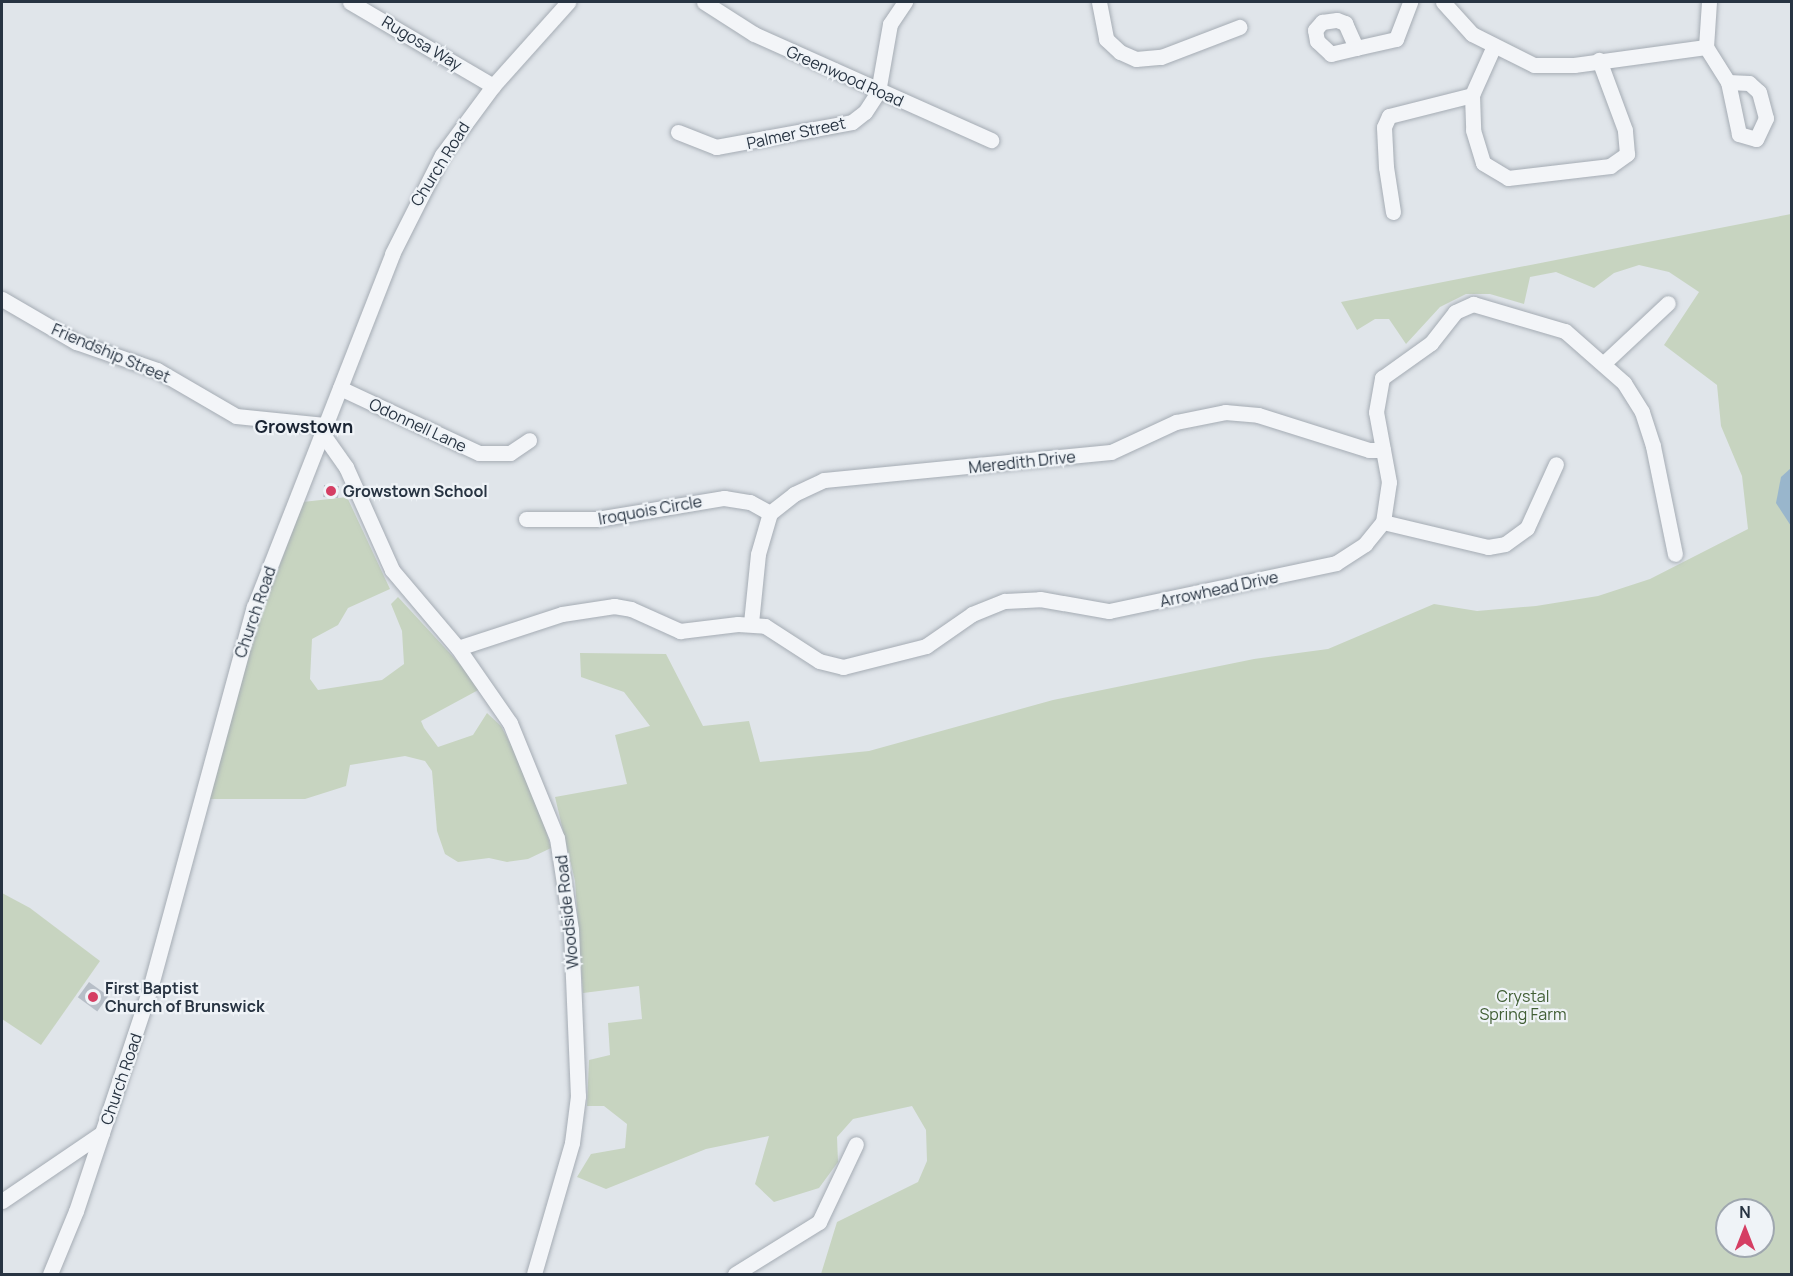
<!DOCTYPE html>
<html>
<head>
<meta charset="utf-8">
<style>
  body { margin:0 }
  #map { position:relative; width:1793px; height:1276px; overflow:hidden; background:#e0e5ea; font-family:Manrope,sans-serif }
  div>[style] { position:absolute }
  .green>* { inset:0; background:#c7d4c0 }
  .water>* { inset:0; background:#99b6cc }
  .building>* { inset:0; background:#b7bec7; transform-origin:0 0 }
  .roads { filter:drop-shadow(0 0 2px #a5acb4) drop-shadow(0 0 2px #a5acb4) }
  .minor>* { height:15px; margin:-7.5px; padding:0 7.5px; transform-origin:7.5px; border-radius:7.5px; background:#f3f5f8 }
  .dots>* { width:16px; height:16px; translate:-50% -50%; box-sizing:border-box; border:3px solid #eff3f7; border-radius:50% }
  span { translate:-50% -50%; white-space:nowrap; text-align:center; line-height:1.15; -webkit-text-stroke:4.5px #eff3f7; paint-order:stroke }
  .street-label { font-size:16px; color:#283442 }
  .poi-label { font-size:16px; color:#283442; font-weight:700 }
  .left { translate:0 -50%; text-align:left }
  .park-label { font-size:16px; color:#405e34 }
  .neighbourhood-label { font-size:18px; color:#1a2433; font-weight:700 }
  .frame { position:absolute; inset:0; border:3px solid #283442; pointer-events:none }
  .north { position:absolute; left:1715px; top:1198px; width:60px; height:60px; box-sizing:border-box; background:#eff3f7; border:2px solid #9fa7af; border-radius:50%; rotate:0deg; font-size:16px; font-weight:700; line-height:24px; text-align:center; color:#283442 }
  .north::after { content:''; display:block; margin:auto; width:21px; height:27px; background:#d53e63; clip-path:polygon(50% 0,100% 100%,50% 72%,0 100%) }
</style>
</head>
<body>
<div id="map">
  <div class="green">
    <i style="clip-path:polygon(evenodd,1791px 214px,1791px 1274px,821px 1274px,837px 1222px,918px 1182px,927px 1161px,926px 1130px,912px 1106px,853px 1119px,837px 1137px,838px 1162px,819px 1188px,774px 1202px,755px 1184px,769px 1136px,706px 1149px,606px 1189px,577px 1177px,591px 1154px,625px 1148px,627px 1124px,604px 1106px,587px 1106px,589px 1060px,610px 1055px,608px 1023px,642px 1019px,639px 986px,583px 993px,575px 881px,555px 797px,627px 784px,615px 735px,650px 726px,624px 692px,581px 677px,580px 653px,666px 654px,703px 726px,749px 721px,760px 762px,869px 751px,1053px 700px,1254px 659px,1328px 649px,1434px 604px,1477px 611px,1536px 606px,1598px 596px,1650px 579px,1748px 529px,1742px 476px,1721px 426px,1717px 385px,1664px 345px,1699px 292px,1669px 272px,1639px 265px,1614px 273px,1594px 288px,1556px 272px,1530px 277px,1524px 304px,1490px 294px,1466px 294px,1440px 307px,1406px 344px,1389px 319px,1375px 319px,1357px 330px,1341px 302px,1791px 214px,1727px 1210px,1763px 1210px,1763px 1246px,1727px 1246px,1727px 1210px)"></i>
    <i style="clip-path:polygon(347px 497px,390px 589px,348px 608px,338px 625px,312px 639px,310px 679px,318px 690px,382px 680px,404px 664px,402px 631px,391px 604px,398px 597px,482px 688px,421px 721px,424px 728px,438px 747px,473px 735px,487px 713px,501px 726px,534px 788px,551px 848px,528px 859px,507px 862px,489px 858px,458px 862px,445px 854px,437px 831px,432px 771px,425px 761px,405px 756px,350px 765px,346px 786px,305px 799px,209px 799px,246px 657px,303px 502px)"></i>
    <i style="clip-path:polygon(2px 893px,30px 908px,100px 961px,41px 1045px,2px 1019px)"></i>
  </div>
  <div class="water">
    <i style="clip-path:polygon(1791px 468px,1791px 526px,1776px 503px,1781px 477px)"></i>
  </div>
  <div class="building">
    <i style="left:324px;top:485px;width:15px;height:12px;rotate:4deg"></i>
    <i style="left:89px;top:982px;width:24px;height:19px;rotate:36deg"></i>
  </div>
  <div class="roads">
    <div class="minor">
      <i style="left:350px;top:2px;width:166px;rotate:30.4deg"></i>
      <i style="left:704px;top:2px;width:59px;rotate:32.6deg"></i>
      <i style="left:754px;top:34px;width:260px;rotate:24.1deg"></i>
      <i style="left:1099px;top:2px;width:38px;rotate:79deg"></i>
      <i style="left:1106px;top:39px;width:19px;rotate:43deg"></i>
      <i style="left:1120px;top:52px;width:17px;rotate:24deg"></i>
      <i style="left:1136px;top:59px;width:25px;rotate:-5deg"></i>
      <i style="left:1161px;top:57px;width:84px;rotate:-21deg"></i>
      <i style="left:1443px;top:2px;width:43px;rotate:47.8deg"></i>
      <i style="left:1472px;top:34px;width:69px;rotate:26.6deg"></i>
      <i style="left:1534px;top:65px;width:40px"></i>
      <i style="left:1574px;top:65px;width:133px;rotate:-7.8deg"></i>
      <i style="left:1706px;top:47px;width:41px;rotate:57.8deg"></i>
      <i style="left:1337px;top:20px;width:9px;rotate:21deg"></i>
      <i style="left:1345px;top:23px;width:27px;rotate:66deg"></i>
      <i style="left:1356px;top:48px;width:26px;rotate:167deg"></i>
      <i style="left:1331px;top:54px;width:19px;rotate:-137deg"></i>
      <i style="left:1317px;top:41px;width:11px;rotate:-100deg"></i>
      <i style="left:1315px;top:30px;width:11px;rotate:-49deg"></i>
      <i style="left:1322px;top:22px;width:15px;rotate:-8deg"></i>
      <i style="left:1706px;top:47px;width:45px;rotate:-86.2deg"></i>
      <i style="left:1356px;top:48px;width:41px;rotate:-12.7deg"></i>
      <i style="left:1396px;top:39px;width:40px;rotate:-69deg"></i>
      <i style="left:1493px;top:48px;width:51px;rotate:114.1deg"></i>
      <i style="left:1472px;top:95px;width:35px;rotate:88deg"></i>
      <i style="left:1473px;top:130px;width:34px;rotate:73deg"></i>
      <i style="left:1483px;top:163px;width:29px;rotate:31deg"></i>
      <i style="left:1508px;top:178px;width:103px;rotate:-6.7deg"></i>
      <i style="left:1610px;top:166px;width:21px;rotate:-35deg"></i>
      <i style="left:1627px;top:154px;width:24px;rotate:-95deg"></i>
      <i style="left:1625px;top:130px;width:75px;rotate:-110.4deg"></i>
      <i style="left:1728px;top:82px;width:21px;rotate:3deg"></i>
      <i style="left:1749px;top:83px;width:13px;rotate:42deg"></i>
      <i style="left:1759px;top:92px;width:27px;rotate:75deg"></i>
      <i style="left:1766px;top:118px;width:23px;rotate:115deg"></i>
      <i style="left:1756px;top:139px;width:18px;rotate:-164deg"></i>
      <i style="left:1739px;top:134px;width:53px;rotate:-101.9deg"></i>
      <i style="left:678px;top:132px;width:41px;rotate:21.5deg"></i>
      <i style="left:716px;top:147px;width:138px;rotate:-10.4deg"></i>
      <i style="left:852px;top:122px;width:16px;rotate:-38deg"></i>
      <i style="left:865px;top:112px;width:24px;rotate:-57deg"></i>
      <i style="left:878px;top:92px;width:69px;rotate:-80deg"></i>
      <i style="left:890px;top:24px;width:27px;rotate:-56deg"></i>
      <i style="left:1393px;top:212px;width:46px;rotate:-98.8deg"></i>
      <i style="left:1386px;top:167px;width:40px;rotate:-92.9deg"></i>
      <i style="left:1384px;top:127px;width:12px;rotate:-66deg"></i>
      <i style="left:1389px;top:116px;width:86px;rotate:-14.2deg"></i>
      <i style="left:2px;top:299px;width:86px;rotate:30.2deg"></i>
      <i style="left:76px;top:342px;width:86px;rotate:19.1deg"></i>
      <i style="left:157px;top:370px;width:91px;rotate:30.2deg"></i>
      <i style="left:236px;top:416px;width:89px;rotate:5.8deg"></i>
      <i style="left:1605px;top:362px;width:86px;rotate:-43.1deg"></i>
      <i style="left:340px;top:388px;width:153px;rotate:25.1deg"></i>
      <i style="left:479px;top:453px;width:31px"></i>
      <i style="left:510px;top:453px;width:23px;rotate:-34deg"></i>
      <i style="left:322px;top:433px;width:42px;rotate:54.8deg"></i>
      <i style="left:346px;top:467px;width:113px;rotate:65.9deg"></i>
      <i style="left:392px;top:570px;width:102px;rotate:49.8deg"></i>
      <i style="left:458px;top:648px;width:91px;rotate:55.3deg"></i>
      <i style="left:510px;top:723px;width:124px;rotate:67.8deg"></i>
      <i style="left:557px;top:838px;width:93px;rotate:81.3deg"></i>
      <i style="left:571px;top:930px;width:166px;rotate:87.6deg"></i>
      <i style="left:578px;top:1096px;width:47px;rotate:97.3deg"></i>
      <i style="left:572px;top:1143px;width:136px;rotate:106.2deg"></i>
      <i style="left:526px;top:519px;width:71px"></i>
      <i style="left:597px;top:519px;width:129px;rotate:-9.4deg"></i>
      <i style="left:724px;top:498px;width:26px;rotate:9deg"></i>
      <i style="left:750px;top:502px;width:23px;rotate:29deg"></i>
      <i style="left:1383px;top:522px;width:108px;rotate:13.4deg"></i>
      <i style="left:1488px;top:547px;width:17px;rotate:-10deg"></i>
      <i style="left:1505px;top:544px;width:27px;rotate:-36deg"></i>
      <i style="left:1527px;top:528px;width:70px;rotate:-65.6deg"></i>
      <i style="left:751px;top:623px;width:69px;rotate:-84.2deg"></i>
      <i style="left:758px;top:554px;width:43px;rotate:-73.7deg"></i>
      <i style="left:770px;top:513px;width:31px;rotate:-38deg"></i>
      <i style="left:794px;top:494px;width:33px;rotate:-25deg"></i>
      <i style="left:824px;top:480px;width:288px;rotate:-5.6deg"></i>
      <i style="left:1111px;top:452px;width:72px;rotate:-24.8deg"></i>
      <i style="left:1176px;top:422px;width:50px;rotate:-11.5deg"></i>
      <i style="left:1225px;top:412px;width:33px;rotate:5deg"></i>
      <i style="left:1258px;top:415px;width:116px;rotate:17.5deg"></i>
      <i style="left:1369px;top:450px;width:14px"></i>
      <i style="left:458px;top:648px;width:109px;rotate:-18.1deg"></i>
      <i style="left:562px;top:614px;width:53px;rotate:-8.7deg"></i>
      <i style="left:614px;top:606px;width:17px;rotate:10deg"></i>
      <i style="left:631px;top:609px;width:54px;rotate:24.2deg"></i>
      <i style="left:680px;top:631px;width:58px;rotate:-6.9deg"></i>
      <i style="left:738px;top:624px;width:27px;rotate:4deg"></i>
      <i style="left:765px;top:626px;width:64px;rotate:32.9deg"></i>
      <i style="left:819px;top:661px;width:25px;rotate:14deg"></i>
      <i style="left:843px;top:667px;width:86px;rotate:-14.2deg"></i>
      <i style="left:926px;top:646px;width:56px;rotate:-34.8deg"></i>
      <i style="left:972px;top:614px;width:35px;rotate:-22deg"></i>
      <i style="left:1005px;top:601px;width:35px;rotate:-3deg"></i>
      <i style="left:1040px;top:599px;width:70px;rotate:9.9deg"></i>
      <i style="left:1109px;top:611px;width:232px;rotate:-11.9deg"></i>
      <i style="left:1336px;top:563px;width:35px;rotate:-33deg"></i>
      <i style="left:1365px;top:544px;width:28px;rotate:-51deg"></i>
      <i style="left:1383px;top:522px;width:40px;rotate:-81.5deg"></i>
      <i style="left:1389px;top:482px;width:71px;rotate:-100.5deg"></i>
      <i style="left:1376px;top:412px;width:35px;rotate:-80deg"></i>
      <i style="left:1382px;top:378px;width:60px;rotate:-35.5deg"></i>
      <i style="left:1431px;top:343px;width:39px;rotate:-52deg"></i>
      <i style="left:1455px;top:312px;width:20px;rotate:-24deg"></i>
      <i style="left:1473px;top:304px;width:96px;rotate:16.4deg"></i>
      <i style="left:1565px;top:331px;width:79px;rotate:41.4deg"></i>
      <i style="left:1624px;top:383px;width:34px;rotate:58deg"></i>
      <i style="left:1642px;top:412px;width:36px;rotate:72deg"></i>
      <i style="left:1653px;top:446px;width:110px;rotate:78.5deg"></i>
      <i style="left:2px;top:1201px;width:121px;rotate:-34.2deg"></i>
      <i style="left:50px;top:1274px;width:68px;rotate:-67.6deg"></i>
      <i style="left:76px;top:1211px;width:238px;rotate:-71.6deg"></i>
      <i style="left:151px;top:985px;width:392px;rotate:-74.8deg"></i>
      <i style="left:254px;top:607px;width:379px;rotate:-68.6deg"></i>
      <i style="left:392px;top:254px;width:111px;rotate:-63.2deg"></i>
      <i style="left:442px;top:155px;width:86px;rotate:-53.5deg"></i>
      <i style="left:493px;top:86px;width:113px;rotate:-48.2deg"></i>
      <i style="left:735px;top:1274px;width:99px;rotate:-31.8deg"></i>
      <i style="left:819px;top:1222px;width:86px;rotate:-64.6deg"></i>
    </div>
  </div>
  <div class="dots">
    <i style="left:331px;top:491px;background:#d53e63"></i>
    <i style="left:93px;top:997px;background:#d53e63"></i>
  </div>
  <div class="street-label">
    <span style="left:422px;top:43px;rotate:31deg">Rugosa Way</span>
    <span style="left:845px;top:76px;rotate:24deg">Greenwood Road</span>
    <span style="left:796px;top:133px;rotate:-12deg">Palmer Street</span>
    <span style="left:440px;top:164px;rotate:-58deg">Church Road</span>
    <span style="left:111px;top:353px;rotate:23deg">Friendship Street</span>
    <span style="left:418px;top:425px;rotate:25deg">Odonnell Lane</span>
    <span style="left:1022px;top:462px;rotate:-6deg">Meredith Drive</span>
    <span style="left:650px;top:510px;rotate:-10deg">Iroquois Circle</span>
    <span style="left:1219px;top:589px;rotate:-12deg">Arrowhead Drive</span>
    <span style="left:255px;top:612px;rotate:-71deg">Church Road</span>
    <span style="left:567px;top:912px;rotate:-96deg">Woodside Road</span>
    <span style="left:121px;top:1079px;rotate:-71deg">Church Road</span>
  </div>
  <div class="poi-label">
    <span class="left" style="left:343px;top:491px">Growstown School</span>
    <span class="left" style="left:105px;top:997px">First Baptist<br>Church of Brunswick</span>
  </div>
  <div class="park-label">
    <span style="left:1523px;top:1005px">Crystal<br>Spring Farm</span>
  </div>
  <div class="neighbourhood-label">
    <span style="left:304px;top:426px">Growstown</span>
  </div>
  <div class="frame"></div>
  <div class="north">N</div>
</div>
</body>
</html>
